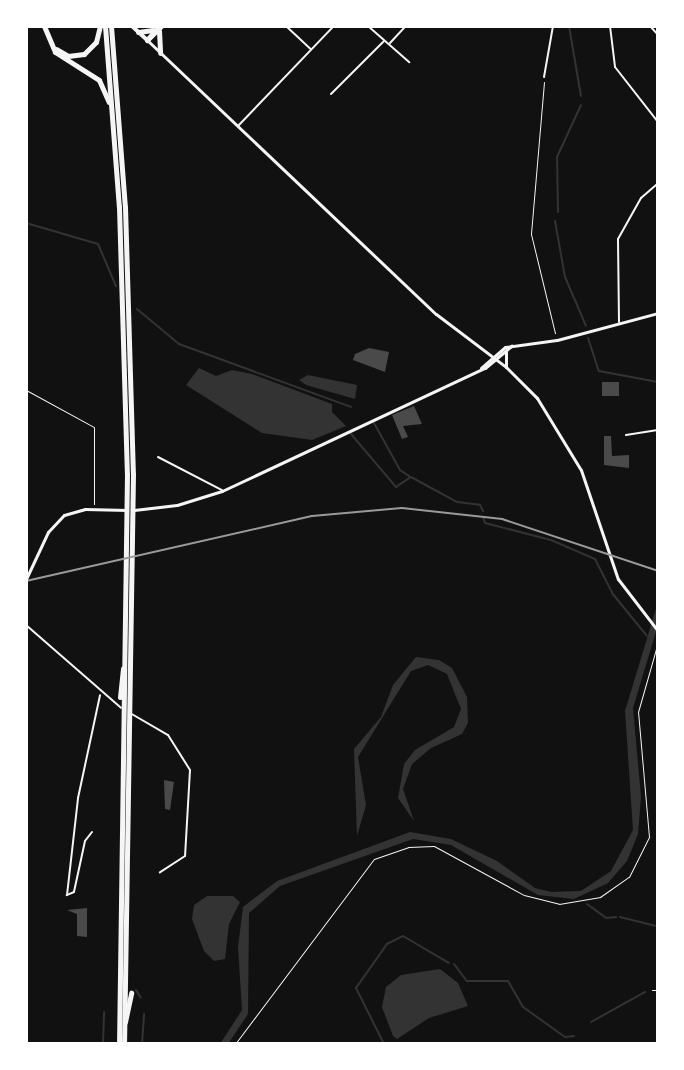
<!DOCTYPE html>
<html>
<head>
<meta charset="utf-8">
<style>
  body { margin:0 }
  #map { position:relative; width:684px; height:1070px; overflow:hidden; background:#111; font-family:Cabin,sans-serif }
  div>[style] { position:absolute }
  .water>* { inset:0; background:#333 }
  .stream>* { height:2px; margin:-1px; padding:0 1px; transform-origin:1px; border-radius:1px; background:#333 }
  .building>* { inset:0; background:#4a4a4a; transform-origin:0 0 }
  .path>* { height:1px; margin:-0.5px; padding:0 0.5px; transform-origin:0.5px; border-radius:0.5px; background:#f5f5f5 }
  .minor>* { height:2px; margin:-1px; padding:0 1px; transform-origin:1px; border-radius:1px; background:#f5f5f5 }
  .secondary>* { height:3px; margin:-1.5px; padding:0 1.5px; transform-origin:1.5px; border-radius:1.5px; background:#f5f5f5 }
  .primary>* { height:4px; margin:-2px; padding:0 2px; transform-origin:2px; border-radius:2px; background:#f5f5f5 }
  .motorway>* { height:5px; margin:-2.5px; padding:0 2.5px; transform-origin:2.5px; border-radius:2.5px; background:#f5f5f5 }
  .rail>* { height:2px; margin:-1px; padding:0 1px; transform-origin:1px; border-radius:1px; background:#9a9a9a }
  span { translate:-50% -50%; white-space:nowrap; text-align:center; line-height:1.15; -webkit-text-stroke:8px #fff; paint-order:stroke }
  .frame { position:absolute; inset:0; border:28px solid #fff; pointer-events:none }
</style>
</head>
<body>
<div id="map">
  <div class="water">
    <i style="clip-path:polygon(199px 368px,216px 376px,232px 370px,252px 374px,332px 404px,332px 412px,346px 426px,312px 440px,262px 433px,186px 385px)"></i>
    <i style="clip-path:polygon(308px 375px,357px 385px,355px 399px,306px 385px,299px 380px)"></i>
    <i style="clip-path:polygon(658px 602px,658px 625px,633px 708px,641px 797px,638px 834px,627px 861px,608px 883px,574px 899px,538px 895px,451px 845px,413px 839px,280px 886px,249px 913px,248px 1014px,228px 1044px,220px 1044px,242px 1010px,238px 947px,243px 907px,277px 881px,410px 832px,451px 839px,497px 861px,535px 888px,551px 892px,581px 891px,611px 871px,633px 830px,625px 711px)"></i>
    <i style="clip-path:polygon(416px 657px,439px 660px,452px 668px,467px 697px,468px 723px,462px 734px,431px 748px,412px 764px,403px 789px,414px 821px,398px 798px,404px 764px,415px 750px,454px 727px,461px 709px,447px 674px,428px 665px,411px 671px,358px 757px,366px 805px,357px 836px,354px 749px,381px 717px,393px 685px)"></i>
    <i style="clip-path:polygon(207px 896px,233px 896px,240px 902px,229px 924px,225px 959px,214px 961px,204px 951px,192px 919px,194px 905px)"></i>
    <i style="clip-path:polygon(440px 969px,458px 983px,468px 1006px,429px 1018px,397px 1039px,393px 1036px,382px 1007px,386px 987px,401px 975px)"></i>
  </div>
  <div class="stream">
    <i style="left:569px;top:26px;width:71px;rotate:80.3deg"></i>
    <i style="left:558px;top:212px;width:55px;rotate:-91deg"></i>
    <i style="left:557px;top:157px;width:57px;rotate:-65.2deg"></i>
    <i style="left:555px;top:221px;width:57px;rotate:79.9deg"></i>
    <i style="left:565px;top:277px;width:53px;rotate:66.8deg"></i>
    <i style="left:26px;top:223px;width:75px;rotate:16.3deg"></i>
    <i style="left:98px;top:244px;width:46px;rotate:66.8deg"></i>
    <i style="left:137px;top:309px;width:55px;rotate:39.8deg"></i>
    <i style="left:179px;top:344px;width:183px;rotate:20.1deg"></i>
    <i style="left:588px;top:338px;width:35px;rotate:72deg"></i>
    <i style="left:599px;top:371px;width:60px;rotate:10.6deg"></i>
    <i style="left:374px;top:423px;width:54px;rotate:61deg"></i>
    <i style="left:400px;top:470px;width:11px;rotate:34deg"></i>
    <i style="left:351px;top:434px;width:70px;rotate:49.7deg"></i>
    <i style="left:396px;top:487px;width:18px;rotate:-34deg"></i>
    <i style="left:411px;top:477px;width:52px;rotate:28.5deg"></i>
    <i style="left:457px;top:502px;width:23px;rotate:7deg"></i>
    <i style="left:480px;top:505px;width:7px;rotate:63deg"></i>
    <i style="left:483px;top:517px;width:6px;rotate:72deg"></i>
    <i style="left:485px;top:523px;width:68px;rotate:14.4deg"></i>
    <i style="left:551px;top:540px;width:48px;rotate:23.4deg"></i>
    <i style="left:595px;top:559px;width:38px;rotate:63deg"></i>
    <i style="left:612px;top:593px;width:55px;rotate:50.9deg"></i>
    <i style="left:587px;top:904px;width:24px;rotate:36deg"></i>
    <i style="left:606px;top:918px;width:10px;rotate:-6deg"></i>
    <i style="left:620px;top:917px;width:36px;rotate:14deg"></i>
    <i style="left:657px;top:926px;width:1px;rotate:45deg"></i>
    <i style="left:454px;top:964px;width:21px;rotate:53deg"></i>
    <i style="left:467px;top:981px;width:41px"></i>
    <i style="left:508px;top:981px;width:30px;rotate:60deg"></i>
    <i style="left:523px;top:1007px;width:52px;rotate:35.5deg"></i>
    <i style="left:565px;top:1037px;width:9px;rotate:-6deg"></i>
    <i style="left:136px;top:990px;width:9px;rotate:58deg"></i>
    <i style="left:591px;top:1022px;width:62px;rotate:-29.1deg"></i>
    <i style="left:103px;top:1044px;width:32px;rotate:-88deg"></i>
    <i style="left:142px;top:1044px;width:30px;rotate:-86deg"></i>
    <i style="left:384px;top:1044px;width:63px;rotate:-116.6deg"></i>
    <i style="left:356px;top:988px;width:54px;rotate:-54.8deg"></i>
    <i style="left:387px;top:944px;width:18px;rotate:-27deg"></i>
    <i style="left:403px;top:936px;width:53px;rotate:30.4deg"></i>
  </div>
  <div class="building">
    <i style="clip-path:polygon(369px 348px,389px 352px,385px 372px,353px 360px,355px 354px)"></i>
    <i style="left:619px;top:382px;width:14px;height:17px;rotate:90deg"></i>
    <i style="clip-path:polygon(414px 406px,422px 424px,403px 426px,408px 437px,402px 439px,392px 415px)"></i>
    <i style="clip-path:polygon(604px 436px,611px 436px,612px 456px,629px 455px,629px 468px,604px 465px)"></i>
    <i style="clip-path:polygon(164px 780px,174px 782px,170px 810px,165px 809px)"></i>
    <i style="clip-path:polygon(87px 908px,87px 937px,77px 936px,77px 914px,67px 910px)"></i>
  </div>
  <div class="path">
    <i style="left:544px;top:82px;width:153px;rotate:94.9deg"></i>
    <i style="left:531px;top:234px;width:102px;rotate:76.4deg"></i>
    <i style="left:26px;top:390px;width:77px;rotate:28.6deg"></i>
    <i style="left:94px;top:427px;width:77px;rotate:90deg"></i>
    <i style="left:652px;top:990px;width:6px"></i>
    <i style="left:235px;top:1044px;width:231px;rotate:-53.1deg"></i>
    <i style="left:374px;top:859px;width:36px;rotate:-19deg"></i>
    <i style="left:408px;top:847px;width:26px;rotate:-2deg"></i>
    <i style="left:434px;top:846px;width:102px;rotate:28.6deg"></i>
    <i style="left:524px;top:895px;width:36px;rotate:14deg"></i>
    <i style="left:559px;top:904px;width:42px;rotate:-9.7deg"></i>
    <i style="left:600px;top:897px;width:35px;rotate:-35deg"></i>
    <i style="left:629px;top:877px;width:45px;rotate:-63.4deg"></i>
    <i style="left:649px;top:837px;width:125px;rotate:-95deg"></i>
    <i style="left:638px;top:712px;width:73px;rotate:-74.1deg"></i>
  </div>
  <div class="minor">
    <i style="left:286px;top:26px;width:34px;rotate:43deg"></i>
    <i style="left:368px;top:26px;width:55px;rotate:41.3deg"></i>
    <i style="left:610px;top:26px;width:41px;rotate:83deg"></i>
    <i style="left:615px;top:67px;width:70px;rotate:52deg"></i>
    <i style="left:650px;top:26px;width:12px;rotate:48deg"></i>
    <i style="left:390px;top:43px;width:23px;rotate:-47deg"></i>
    <i style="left:544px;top:77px;width:52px;rotate:-80deg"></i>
    <i style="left:331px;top:94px;width:75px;rotate:-45deg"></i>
    <i style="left:238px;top:126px;width:139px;rotate:-46.2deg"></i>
    <i style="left:619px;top:322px;width:83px;rotate:-90.7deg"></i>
    <i style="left:618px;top:239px;width:47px;rotate:-60.7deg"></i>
    <i style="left:641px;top:198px;width:23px;rotate:-41deg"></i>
    <i style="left:626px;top:435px;width:32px;rotate:-9deg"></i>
    <i style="left:158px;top:457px;width:72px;rotate:27.3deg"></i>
    <i style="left:26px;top:625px;width:126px;rotate:41.1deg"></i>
    <i style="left:130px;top:713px;width:44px;rotate:30.1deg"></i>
    <i style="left:168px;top:735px;width:41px;rotate:57.8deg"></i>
    <i style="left:190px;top:770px;width:86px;rotate:93.3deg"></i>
    <i style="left:185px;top:856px;width:30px;rotate:147deg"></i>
    <i style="left:92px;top:832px;width:11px;rotate:128deg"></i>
    <i style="left:85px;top:841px;width:52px;rotate:102.2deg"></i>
    <i style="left:74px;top:892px;width:8px;rotate:157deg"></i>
    <i style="left:67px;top:895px;width:98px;rotate:-83.5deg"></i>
    <i style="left:78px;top:798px;width:105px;rotate:-77.9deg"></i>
  </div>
  <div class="secondary">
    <i style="left:147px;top:40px;width:398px;rotate:43.5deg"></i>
    <i style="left:436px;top:314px;width:88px;rotate:37.1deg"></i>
    <i style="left:506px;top:367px;width:44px;rotate:45deg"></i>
    <i style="left:537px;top:398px;width:84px;rotate:58.6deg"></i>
    <i style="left:581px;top:470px;width:115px;rotate:71.3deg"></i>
    <i style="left:618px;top:579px;width:66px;rotate:52.4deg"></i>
    <i style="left:506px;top:351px;width:16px;rotate:90deg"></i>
    <i style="left:481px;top:368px;width:32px;rotate:-41deg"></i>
    <i style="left:505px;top:347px;width:52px;rotate:-7.7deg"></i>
    <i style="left:557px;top:340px;width:105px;rotate:-15deg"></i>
    <i style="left:134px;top:510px;width:43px;rotate:-6.6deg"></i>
    <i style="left:177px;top:505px;width:47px;rotate:-17.3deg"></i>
    <i style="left:222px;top:491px;width:290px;rotate:-25.1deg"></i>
    <i style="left:485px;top:368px;width:35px;rotate:-40deg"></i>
    <i style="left:26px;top:579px;width:52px;rotate:-64.9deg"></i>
    <i style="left:48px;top:532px;width:23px;rotate:-47deg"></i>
    <i style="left:64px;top:515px;width:22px;rotate:-16deg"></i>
    <i style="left:85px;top:509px;width:42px;rotate:1.4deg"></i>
  </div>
  <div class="primary">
    <i style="left:132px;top:26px;width:21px;rotate:43deg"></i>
  </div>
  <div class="motorway">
    <i style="left:44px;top:26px;width:28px;rotate:67deg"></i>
    <i style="left:55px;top:52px;width:52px;rotate:32.5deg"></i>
    <i style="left:99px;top:80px;width:24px;rotate:66deg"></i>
    <i style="left:105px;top:26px;width:182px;rotate:85.6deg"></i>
    <i style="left:119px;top:207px;width:267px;rotate:88.3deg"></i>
    <i style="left:127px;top:474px;width:570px;rotate:90.8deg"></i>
    <i style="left:111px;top:26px;width:182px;rotate:85.6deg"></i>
    <i style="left:125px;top:207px;width:267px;rotate:88.3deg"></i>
    <i style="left:133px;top:474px;width:570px;rotate:90.9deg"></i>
    <i style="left:159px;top:31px;width:22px;rotate:87deg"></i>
    <i style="left:138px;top:32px;width:15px;rotate:-8deg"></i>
    <i style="left:147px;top:40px;width:20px;rotate:-45deg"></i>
    <i style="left:147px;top:40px;width:18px;rotate:-49deg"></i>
    <i style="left:56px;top:49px;width:14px;rotate:30deg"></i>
    <i style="left:68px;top:56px;width:16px;rotate:-7deg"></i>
    <i style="left:84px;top:54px;width:17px;rotate:-45deg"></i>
    <i style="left:96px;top:42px;width:16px;rotate:-76deg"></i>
    <i style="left:120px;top:697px;width:29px;rotate:-84deg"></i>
    <i style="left:125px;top:1022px;width:30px;rotate:-78deg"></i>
  </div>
  <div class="rail">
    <i style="left:26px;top:581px;width:293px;rotate:-12.8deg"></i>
    <i style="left:312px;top:516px;width:90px;rotate:-5.1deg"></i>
    <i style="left:402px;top:508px;width:101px;rotate:6.3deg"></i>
    <i style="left:502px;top:519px;width:164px;rotate:18.4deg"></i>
  </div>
  <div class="frame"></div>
</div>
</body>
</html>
